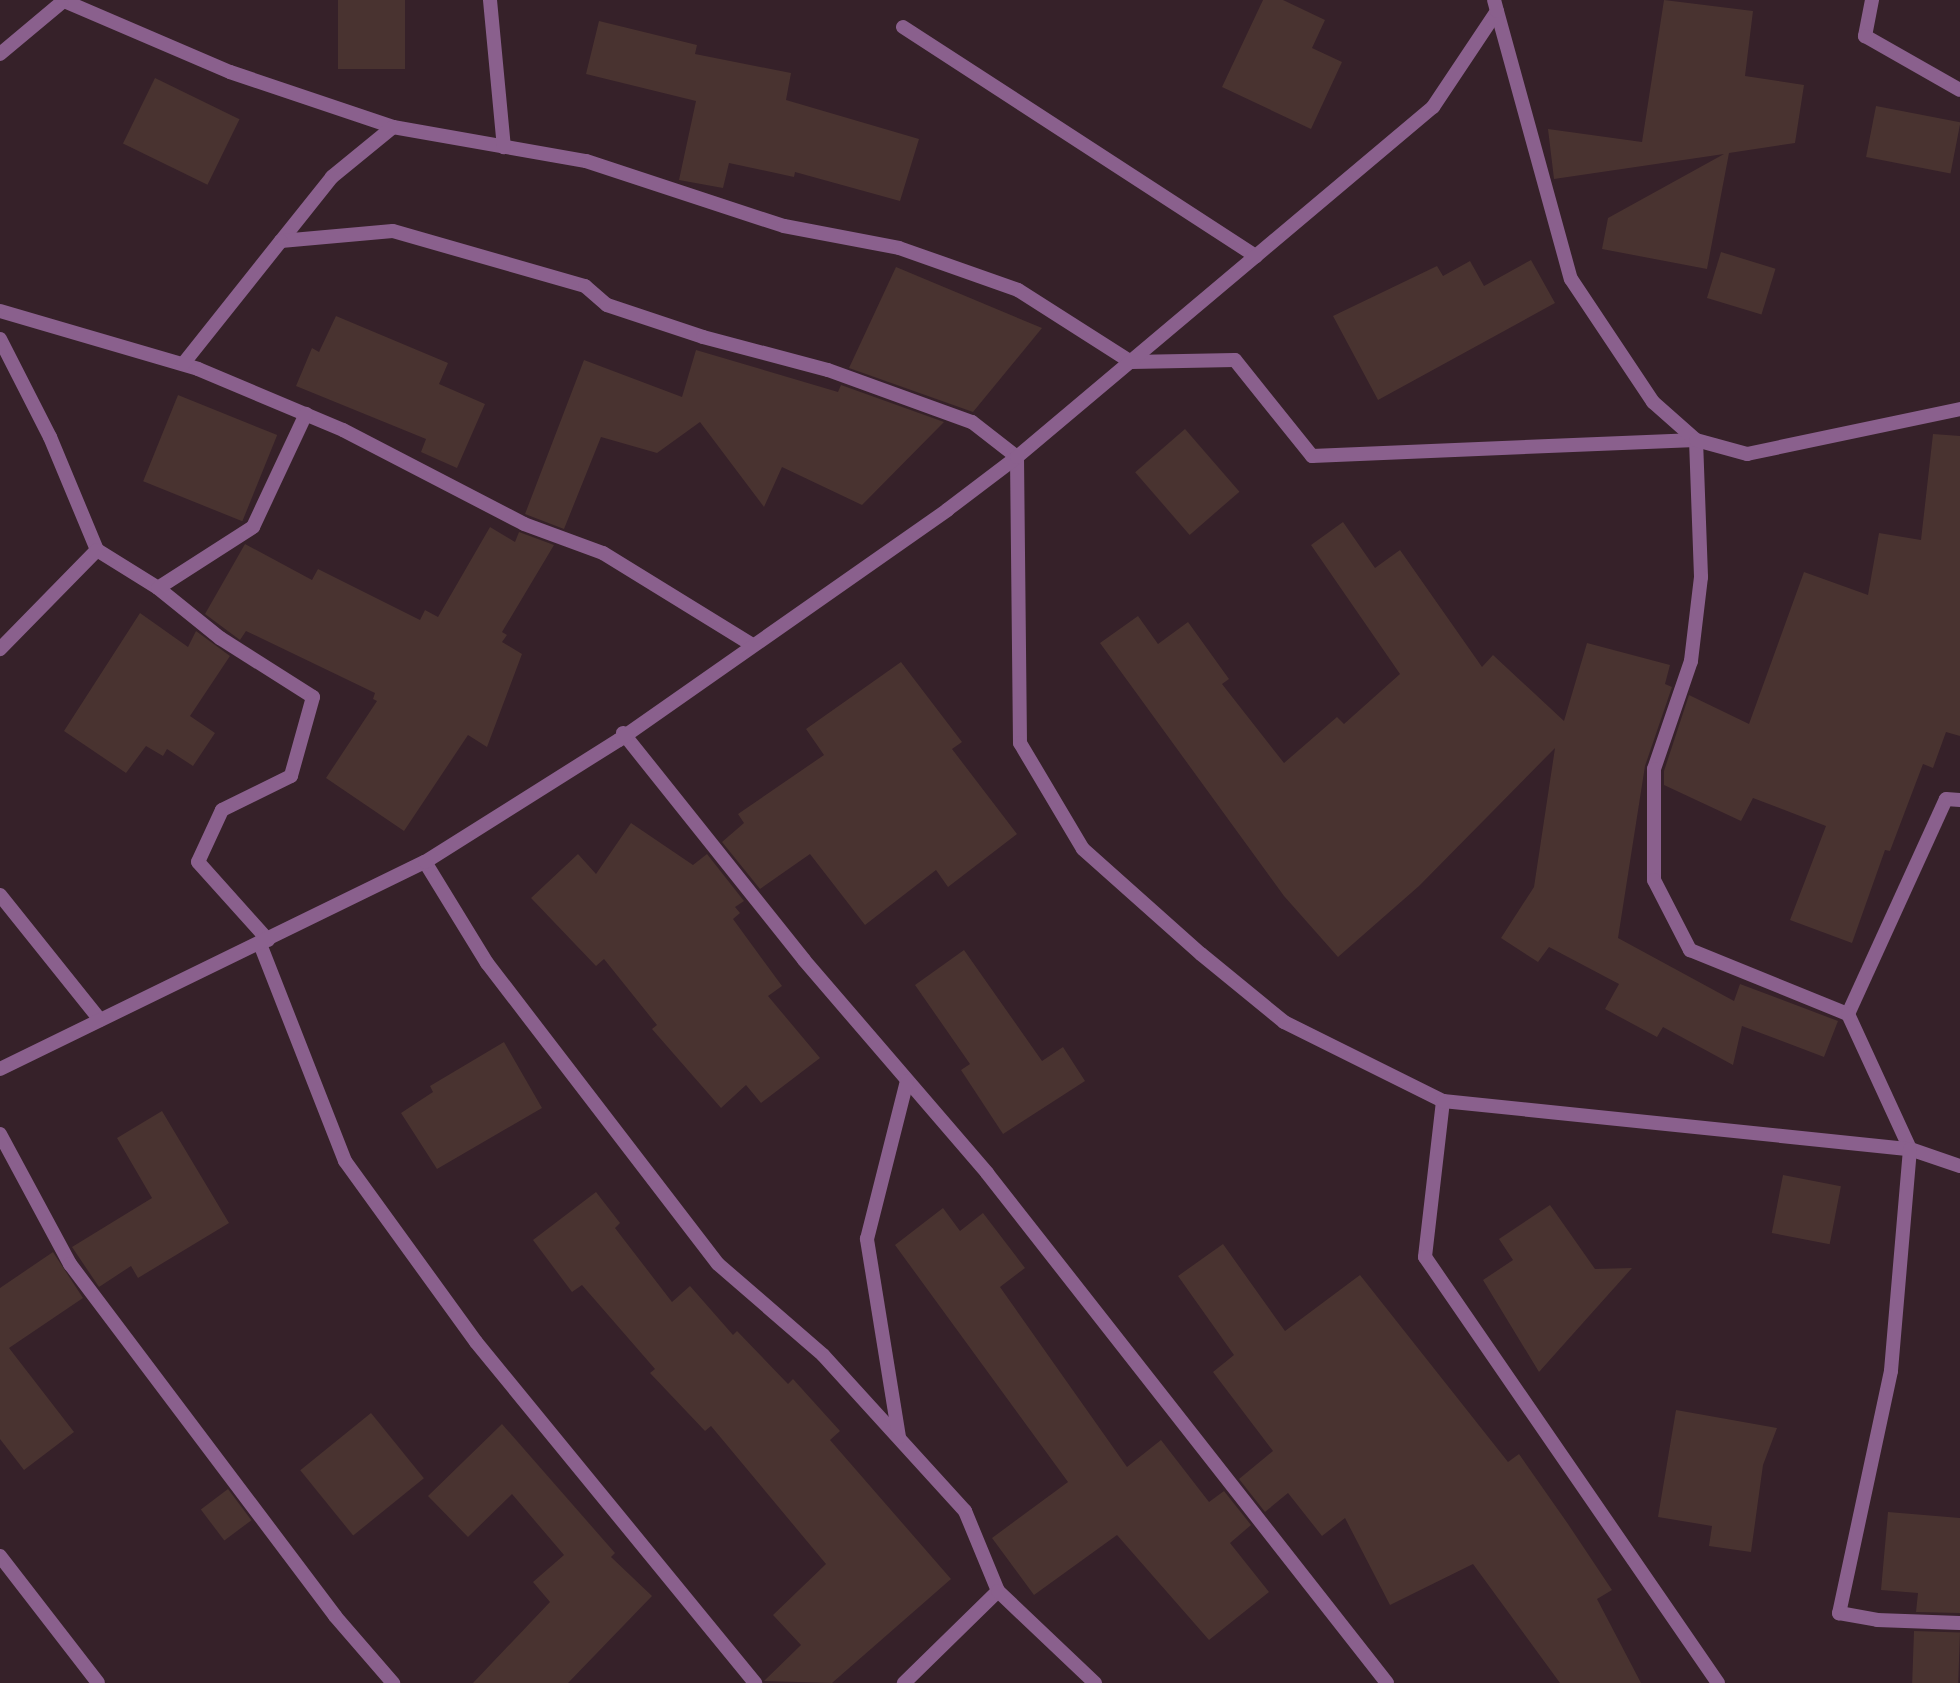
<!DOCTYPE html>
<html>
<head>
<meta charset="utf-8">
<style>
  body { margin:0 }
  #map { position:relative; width:1960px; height:1683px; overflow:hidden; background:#362129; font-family:"Noto Serif",serif }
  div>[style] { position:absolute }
  .building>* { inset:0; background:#493330; transform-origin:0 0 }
  .minor>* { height:14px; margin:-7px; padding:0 7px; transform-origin:7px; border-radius:7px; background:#8a608d }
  span { translate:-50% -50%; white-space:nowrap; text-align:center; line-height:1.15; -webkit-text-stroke:5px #170e11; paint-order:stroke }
</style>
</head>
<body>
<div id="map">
  <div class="building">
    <i style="left:338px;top:0;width:67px;height:69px"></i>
    <i style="clip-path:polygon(1263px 0,1283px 0,1325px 20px,1312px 48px,1342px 62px,1311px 129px,1222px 87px)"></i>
    <i style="clip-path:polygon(1664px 0,1753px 11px,1745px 76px,1804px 85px,1795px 143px,1729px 153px,1707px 269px,1602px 249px,1608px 218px,1724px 154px,1554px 179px,1548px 129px,1642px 142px)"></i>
    <i style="clip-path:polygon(599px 21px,697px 45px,695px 54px,791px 73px,786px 100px,919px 139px,900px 201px,795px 172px,794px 177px,729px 163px,723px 188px,679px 180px,696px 101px,586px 74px)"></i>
    <i style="left:155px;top:78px;width:94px;height:73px;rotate:26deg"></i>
    <i style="left:1876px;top:106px;width:86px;height:52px;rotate:11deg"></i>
    <i style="left:1721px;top:252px;width:57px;height:48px;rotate:17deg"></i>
    <i style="clip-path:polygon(1531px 260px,1555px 303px,1378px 400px,1333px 316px,1437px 266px,1443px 276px,1470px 261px,1484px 286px)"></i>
    <i style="clip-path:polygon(896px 267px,1042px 328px,973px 412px,849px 368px)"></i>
    <i style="clip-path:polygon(336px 316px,448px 363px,439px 384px,485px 404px,457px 468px,421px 452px,426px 439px,296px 386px,312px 348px,319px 352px)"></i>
    <i style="clip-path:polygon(696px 350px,838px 392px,841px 385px,944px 422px,862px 505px,782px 467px,764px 507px,700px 422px,657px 453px,601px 437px,564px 529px,525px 514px,584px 360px,682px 397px)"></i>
    <i style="left:178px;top:395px;width:107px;height:93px;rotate:22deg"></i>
    <i style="left:1185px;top:429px;width:83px;height:66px;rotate:49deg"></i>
    <i style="clip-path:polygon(1933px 434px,1960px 436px,1960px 736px,1946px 732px,1933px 768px,1923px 764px,1890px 851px,1885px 850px,1852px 943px,1790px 920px,1826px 826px,1753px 798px,1741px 821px,1664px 785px,1664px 771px,1689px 695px,1749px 724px,1804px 572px,1868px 595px,1879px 533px,1921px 540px)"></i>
    <i style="clip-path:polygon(1343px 522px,1375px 568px,1400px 550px,1482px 667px,1493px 655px,1564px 721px,1587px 643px,1670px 665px,1665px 684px,1672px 687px,1645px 766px,1618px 938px,1734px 1001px,1740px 984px,1838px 1021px,1824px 1057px,1742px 1026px,1733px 1065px,1663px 1027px,1657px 1037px,1605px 1009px,1619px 984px,1549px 947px,1538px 962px,1501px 938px,1534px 887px,1555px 748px,1419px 886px,1338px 957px,1284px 896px,1100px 643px,1138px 616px,1158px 644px,1188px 622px,1229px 679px,1222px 684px,1284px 763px,1337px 717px,1344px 724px,1400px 674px,1311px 545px)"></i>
    <i style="clip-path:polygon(490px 527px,515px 542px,519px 532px,554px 545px,502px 632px,507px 635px,502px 642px,522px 654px,487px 747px,468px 735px,404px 831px,326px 778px,377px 701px,373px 699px,375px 693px,246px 631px,240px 640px,205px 614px,245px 544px,312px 580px,318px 569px,420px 620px,425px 610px,438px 617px)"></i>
    <i style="clip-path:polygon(140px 613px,188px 647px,196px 631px,230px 656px,190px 716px,215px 733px,193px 766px,167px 749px,163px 756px,146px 746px,126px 773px,64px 731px)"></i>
    <i style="clip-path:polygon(901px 662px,962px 742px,952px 749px,1017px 834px,948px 887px,936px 870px,865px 925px,810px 854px,760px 889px,722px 842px,744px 823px,738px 814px,824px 755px,806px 729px)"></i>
    <i style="clip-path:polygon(631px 823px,693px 865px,707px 854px,744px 901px,735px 907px,740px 913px,733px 919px,782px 986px,768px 996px,820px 1058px,761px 1103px,746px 1085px,721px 1108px,652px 1029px,657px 1025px,604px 959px,596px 966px,531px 898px,578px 854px,596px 874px)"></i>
    <i style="clip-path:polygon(964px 950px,1042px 1061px,1063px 1047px,1085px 1081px,1003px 1134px,961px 1070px,970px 1064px,915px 985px)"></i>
    <i style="clip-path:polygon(504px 1042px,542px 1108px,437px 1169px,401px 1113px,433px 1092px,430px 1086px)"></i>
    <i style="clip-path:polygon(162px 1111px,229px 1223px,138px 1278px,131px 1266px,99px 1287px,72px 1247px,152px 1198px,117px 1138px)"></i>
    <i style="left:1783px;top:1175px;width:59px;height:59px;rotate:11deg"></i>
    <i style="clip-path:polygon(596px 1192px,620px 1223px,615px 1228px,672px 1302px,690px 1286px,733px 1335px,737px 1331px,788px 1384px,793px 1379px,840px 1431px,830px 1440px,951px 1579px,832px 1683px,764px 1681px,801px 1645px,773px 1615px,826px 1564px,711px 1426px,705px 1431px,650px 1373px,655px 1369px,582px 1285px,572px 1292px,533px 1240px)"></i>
    <i style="clip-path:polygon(1550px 1205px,1595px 1269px,1632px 1268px,1539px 1372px,1483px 1280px,1513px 1260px,1499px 1239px)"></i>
    <i style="clip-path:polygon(943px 1208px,960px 1231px,983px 1213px,1025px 1268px,1000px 1287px,1127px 1467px,1161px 1440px,1209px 1502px,1224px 1491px,1251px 1525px,1230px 1543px,1269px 1592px,1209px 1640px,1117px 1535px,1034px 1595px,992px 1538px,1068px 1482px,895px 1245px)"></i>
    <i style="clip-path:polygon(1223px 1244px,1285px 1331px,1360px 1275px,1508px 1462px,1519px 1454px,1568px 1524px,1612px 1590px,1597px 1599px,1641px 1683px,1560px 1683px,1473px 1564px,1390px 1605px,1345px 1518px,1322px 1536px,1288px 1493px,1265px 1512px,1239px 1479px,1273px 1451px,1213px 1372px,1234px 1355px,1178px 1276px)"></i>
    <i style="clip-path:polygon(53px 1252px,83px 1298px,9px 1348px,74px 1432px,24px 1470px,0 1439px,0 1288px)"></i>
    <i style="clip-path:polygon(1676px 1410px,1777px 1428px,1763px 1465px,1751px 1552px,1709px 1546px,1712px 1526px,1658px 1517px)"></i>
    <i style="left:371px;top:1413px;width:84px;height:91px;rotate:51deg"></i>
    <i style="clip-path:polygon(502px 1424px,615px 1553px,611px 1557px,652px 1596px,568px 1683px,473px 1683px,550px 1602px,533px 1582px,564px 1555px,512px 1494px,468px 1537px,428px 1496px)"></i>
    <i style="left:228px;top:1489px;width:39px;height:34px;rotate:53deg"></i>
    <i style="clip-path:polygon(1888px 1512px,1960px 1518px,1960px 1613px,1916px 1612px,1918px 1593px,1881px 1590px)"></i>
    <i style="left:1914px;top:1631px;width:46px;height:52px;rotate:2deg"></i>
  </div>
  <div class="minor">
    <i style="left:62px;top:0;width:183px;rotate:23.2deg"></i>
    <i style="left:230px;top:72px;width:172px;rotate:18.6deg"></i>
    <i style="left:393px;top:127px;width:196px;rotate:10deg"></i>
    <i style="left:586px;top:161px;width:208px;rotate:18.2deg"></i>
    <i style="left:784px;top:226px;width:117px;rotate:10.8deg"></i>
    <i style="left:899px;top:248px;width:126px;rotate:19.4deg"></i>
    <i style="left:1018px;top:290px;width:134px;rotate:32.5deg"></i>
    <i style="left:1131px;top:362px;width:104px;rotate:-1.1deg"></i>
    <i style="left:1235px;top:360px;width:123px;rotate:51.3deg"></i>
    <i style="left:1312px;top:456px;width:384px;rotate:-2.4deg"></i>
    <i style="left:1696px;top:440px;width:137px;rotate:87.9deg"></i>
    <i style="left:1701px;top:577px;width:85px;rotate:96.8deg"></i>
    <i style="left:1691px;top:661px;width:114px;rotate:108.9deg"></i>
    <i style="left:1654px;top:769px;width:111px;rotate:90deg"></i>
    <i style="left:1654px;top:880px;width:79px;rotate:62.8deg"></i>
    <i style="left:1690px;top:950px;width:170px;rotate:22.1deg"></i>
    <i style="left:1848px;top:1014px;width:236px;rotate:-65.5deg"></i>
    <i style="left:1946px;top:799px;width:14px;rotate:4deg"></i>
    <i style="left:490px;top:0;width:148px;rotate:84.6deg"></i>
    <i style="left:1872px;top:0;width:37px;rotate:101deg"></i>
    <i style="left:1865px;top:36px;width:109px;rotate:29.6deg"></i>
    <i style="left:1497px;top:11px;width:278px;rotate:74.6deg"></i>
    <i style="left:1571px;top:279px;width:148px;rotate:56.3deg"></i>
    <i style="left:1653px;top:402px;width:57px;rotate:41.5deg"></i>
    <i style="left:1696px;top:440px;width:53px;rotate:15.4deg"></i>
    <i style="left:1747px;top:454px;width:218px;rotate:-11.9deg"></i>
    <i style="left:903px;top:27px;width:421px;rotate:33deg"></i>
    <i style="left:0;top:54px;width:80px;rotate:-39.9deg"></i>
    <i style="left:393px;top:127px;width:79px;rotate:140.7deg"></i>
    <i style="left:332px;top:177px;width:82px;rotate:128.6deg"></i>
    <i style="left:281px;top:241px;width:112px;rotate:-5.1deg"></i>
    <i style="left:393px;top:231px;width:200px;rotate:16deg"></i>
    <i style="left:585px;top:286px;width:29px;rotate:41deg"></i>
    <i style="left:607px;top:305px;width:101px;rotate:18.4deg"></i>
    <i style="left:703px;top:337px;width:129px;rotate:14.8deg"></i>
    <i style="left:828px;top:370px;width:153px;rotate:19.9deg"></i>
    <i style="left:972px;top:422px;width:57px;rotate:37.9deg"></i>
    <i style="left:1017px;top:457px;width:286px;rotate:89.4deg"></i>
    <i style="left:1020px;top:743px;width:123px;rotate:59.3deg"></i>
    <i style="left:1083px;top:849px;width:158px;rotate:41.7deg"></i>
    <i style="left:1201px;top:954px;width:107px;rotate:39.3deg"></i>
    <i style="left:1284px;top:1022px;width:178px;rotate:26.4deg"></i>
    <i style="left:1443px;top:1101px;width:157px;rotate:96.6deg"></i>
    <i style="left:1425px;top:1257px;width:517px;rotate:55.48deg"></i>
    <i style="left:0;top:311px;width:206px;rotate:16.3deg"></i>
    <i style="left:198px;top:369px;width:157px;rotate:22.8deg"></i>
    <i style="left:343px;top:430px;width:204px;rotate:27.4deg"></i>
    <i style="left:524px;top:524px;width:84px;rotate:20.2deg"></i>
    <i style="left:603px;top:553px;width:174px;rotate:31.6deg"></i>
    <i style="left:0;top:339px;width:110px;rotate:63deg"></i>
    <i style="left:50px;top:437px;width:122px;rotate:67.4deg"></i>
    <i style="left:97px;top:550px;width:139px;rotate:134.4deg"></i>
    <i style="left:183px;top:364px;width:157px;rotate:-51.5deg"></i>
    <i style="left:97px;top:550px;width:72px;rotate:31.9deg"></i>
    <i style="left:158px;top:588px;width:80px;rotate:38.9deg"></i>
    <i style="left:220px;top:638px;width:110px;rotate:32.4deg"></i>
    <i style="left:313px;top:697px;width:82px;rotate:105.6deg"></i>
    <i style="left:291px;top:776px;width:77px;rotate:153.8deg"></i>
    <i style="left:222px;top:810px;width:57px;rotate:114.8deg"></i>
    <i style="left:198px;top:862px;width:105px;rotate:48.1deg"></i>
    <i style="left:158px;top:588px;width:113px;rotate:-32.7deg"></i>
    <i style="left:253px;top:527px;width:125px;rotate:-64.9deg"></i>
    <i style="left:623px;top:733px;width:290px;rotate:51.4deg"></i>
    <i style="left:804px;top:960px;width:281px;rotate:49.3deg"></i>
    <i style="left:987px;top:1173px;width:648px;rotate:51.89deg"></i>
    <i style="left:425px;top:862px;width:119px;rotate:58.5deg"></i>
    <i style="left:487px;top:963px;width:379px;rotate:52.5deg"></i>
    <i style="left:718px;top:1264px;width:139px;rotate:40.9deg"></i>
    <i style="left:823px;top:1355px;width:211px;rotate:47.7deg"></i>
    <i style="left:965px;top:1511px;width:87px;rotate:67.6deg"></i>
    <i style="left:998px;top:1591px;width:132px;rotate:135.6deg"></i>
    <i style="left:0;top:895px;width:160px;rotate:51.3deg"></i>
    <i style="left:260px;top:944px;width:233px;rotate:68.6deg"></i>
    <i style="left:345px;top:1161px;width:223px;rotate:54.1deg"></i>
    <i style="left:476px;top:1342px;width:441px;rotate:50.7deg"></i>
    <i style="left:1848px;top:1014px;width:149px;rotate:65.3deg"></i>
    <i style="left:1910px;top:1149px;width:53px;rotate:18.8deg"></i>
    <i style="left:0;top:1069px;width:473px;rotate:-26deg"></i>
    <i style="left:425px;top:862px;width:229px;rotate:-32.2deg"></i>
    <i style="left:619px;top:740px;width:401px;rotate:-35deg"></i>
    <i style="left:947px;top:510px;width:88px;rotate:-37.1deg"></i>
    <i style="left:1017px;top:457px;width:544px;rotate:-40.08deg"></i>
    <i style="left:1433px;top:107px;width:115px;rotate:-56.3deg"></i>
    <i style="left:1497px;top:11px;width:11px;rotate:-105deg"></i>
    <i style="left:1443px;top:1101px;width:469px;rotate:5.9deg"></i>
    <i style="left:1910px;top:1149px;width:223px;rotate:94.9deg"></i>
    <i style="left:1891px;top:1371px;width:248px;rotate:102.1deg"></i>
    <i style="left:1839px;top:1613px;width:39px;rotate:10deg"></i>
    <i style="left:1877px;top:1620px;width:83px;rotate:2.1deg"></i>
    <i style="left:0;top:1134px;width:148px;rotate:61.7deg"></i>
    <i style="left:70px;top:1264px;width:441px;rotate:53deg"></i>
    <i style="left:335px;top:1616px;width:89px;rotate:49.1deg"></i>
    <i style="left:899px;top:1437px;width:201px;rotate:-99.2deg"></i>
    <i style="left:867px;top:1239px;width:163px;rotate:-75.8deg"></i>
    <i style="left:0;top:1556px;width:160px;rotate:52.3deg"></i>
    <i style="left:998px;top:1591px;width:134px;rotate:43.5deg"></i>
  </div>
</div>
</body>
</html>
